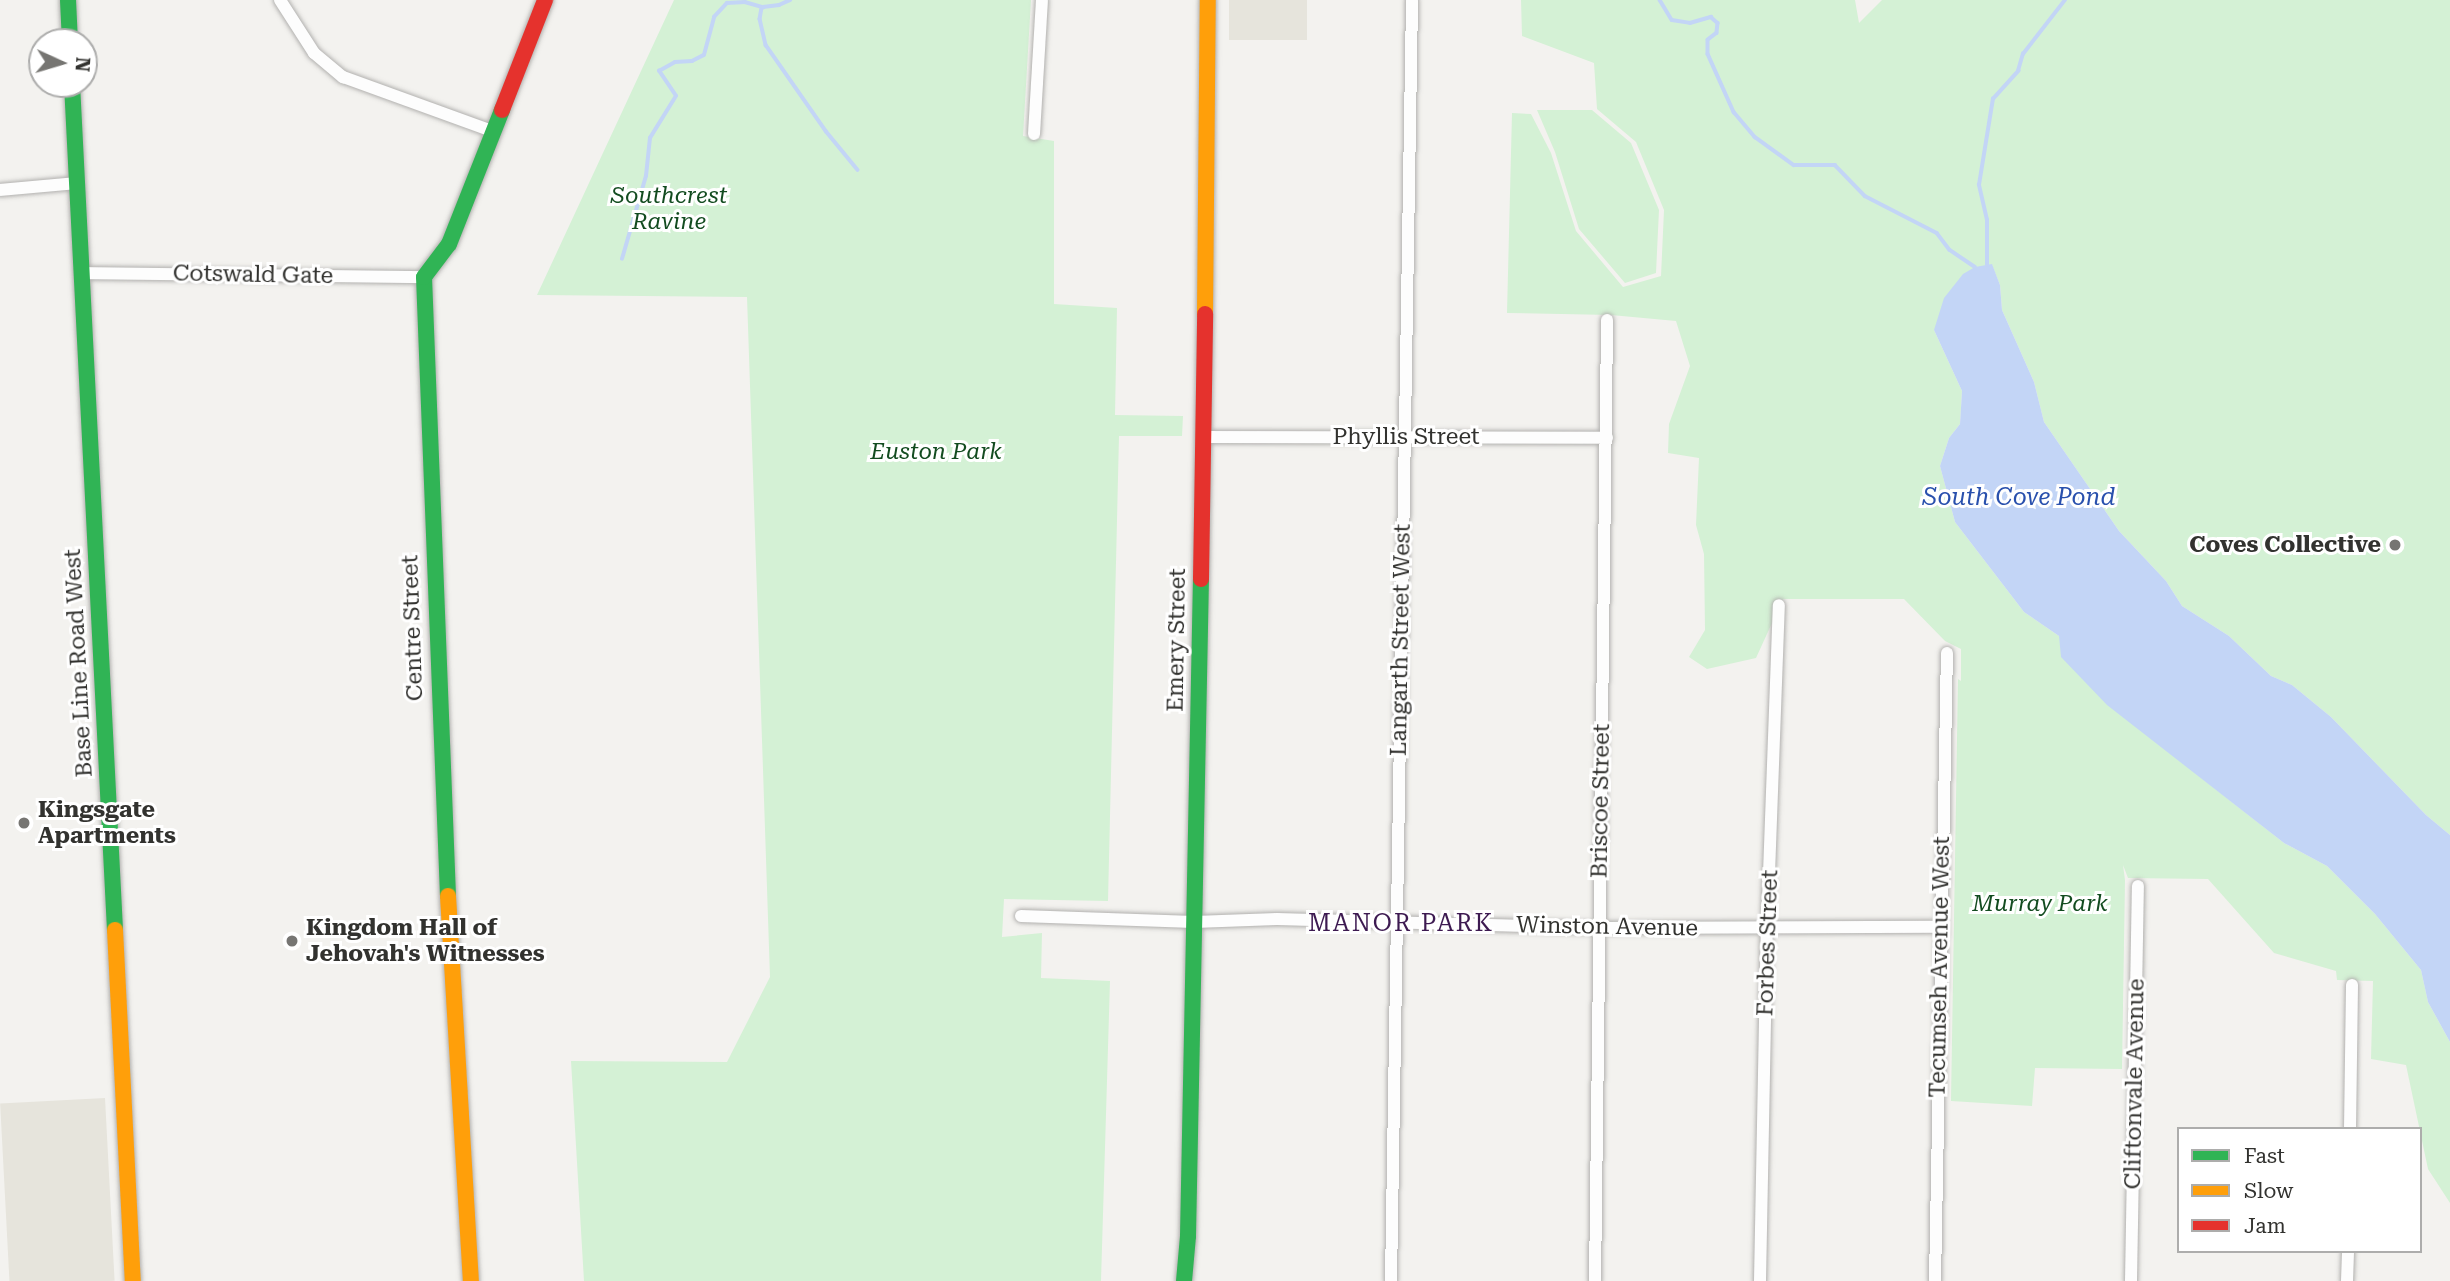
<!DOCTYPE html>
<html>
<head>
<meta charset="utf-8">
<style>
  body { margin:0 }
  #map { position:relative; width:2450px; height:1281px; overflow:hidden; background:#f3f2ef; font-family:"Roboto Serif",serif }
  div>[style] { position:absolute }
  .built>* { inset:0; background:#e6e4dc; transform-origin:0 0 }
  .green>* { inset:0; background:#d4f1d5 }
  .water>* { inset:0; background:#c3d5f6 }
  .stream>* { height:3.5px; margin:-1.75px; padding:0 1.75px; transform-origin:1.75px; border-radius:1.75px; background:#c3d5f6 }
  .roads { filter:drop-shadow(0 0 2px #b2b1af) drop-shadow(0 0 2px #b2b1af) }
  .street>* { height:12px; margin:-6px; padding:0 6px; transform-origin:6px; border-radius:6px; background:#fdfdfd }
  .fast>* { height:16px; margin:-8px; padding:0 8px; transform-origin:8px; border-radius:8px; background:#30b455 }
  .slow>* { height:16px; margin:-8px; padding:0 8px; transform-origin:8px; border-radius:8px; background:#ff9f0a }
  .jam>* { height:16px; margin:-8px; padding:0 8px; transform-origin:8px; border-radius:8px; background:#e5322d }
  .dots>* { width:19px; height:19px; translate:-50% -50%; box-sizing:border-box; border:4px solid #fff; border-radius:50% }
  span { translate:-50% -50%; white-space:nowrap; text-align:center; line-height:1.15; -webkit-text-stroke:6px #fff; paint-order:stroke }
  .park-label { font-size:23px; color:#134c20; font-style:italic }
  .street-label { font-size:23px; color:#32322f }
  .poi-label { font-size:23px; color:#32322f; font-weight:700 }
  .right { translate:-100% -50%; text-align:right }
  .left { translate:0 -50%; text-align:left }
  .water-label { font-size:24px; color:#2950ad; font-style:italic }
  .neighbourhood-label { font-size:24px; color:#3d1a51; letter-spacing:2px }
  .legend { position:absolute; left:2177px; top:1127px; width:245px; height:126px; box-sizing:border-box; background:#fff; border:2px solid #adadac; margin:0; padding:9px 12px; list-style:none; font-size:21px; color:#32322f }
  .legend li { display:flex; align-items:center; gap:14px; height:35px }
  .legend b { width:35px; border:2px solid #adadac }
  .north { position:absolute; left:28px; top:28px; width:70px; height:70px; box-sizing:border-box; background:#fff; border:2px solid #adadac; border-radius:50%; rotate:94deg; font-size:19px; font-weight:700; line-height:28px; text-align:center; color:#32322f }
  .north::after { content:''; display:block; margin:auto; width:24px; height:32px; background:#767572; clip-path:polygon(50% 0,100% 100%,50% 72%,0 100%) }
</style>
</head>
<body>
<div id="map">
  <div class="built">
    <i style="left:1229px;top:0;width:78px;height:40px"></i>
    <i style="left:105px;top:1098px;width:183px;height:105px;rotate:87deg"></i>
  </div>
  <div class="green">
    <i style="clip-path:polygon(674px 0,1031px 0,1023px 136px,1054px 141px,1054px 304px,1117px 308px,1115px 415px,1183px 416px,1182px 436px,1119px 436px,1108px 901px,1004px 899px,1002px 937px,1042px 933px,1041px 978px,1110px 981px,1101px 1281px,584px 1281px,571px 1061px,727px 1062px,770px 977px,747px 297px,537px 295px)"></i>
    <i style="clip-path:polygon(1521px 0,1855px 0,1859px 23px,1882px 0,2450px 0,2450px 835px,2426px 815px,2331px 717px,2292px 685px,2271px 676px,2229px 636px,2182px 606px,2166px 581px,2119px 531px,2044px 422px,2034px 382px,2002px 310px,2000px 285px,1992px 265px,1934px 330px,1962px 391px,1960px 424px,1949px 438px,1940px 466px,1955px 522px,2024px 612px,2059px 636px,2195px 773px,2284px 843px,2327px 866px,2375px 914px,2421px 970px,2428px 1002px,2450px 1042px,2450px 1203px,2428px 1169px,2406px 1065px,2371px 1059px,2373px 981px,2337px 980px,2336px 971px,2274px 953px,2208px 879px,2128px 878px,2123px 865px,2125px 880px,2122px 1069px,2035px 1068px,2032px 1106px,1951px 1101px,1958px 679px,1961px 681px,1961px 649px,1945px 641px,1904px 599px,1783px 599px,1756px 658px,1707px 669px,1689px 657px,1705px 630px,1704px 554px,1696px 525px,1699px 458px,1668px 453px,1669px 424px,1690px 366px,1676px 321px,1611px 315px,1507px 313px,1512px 113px,1531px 114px,1551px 153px,1576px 231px,1623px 287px,1661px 276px,1664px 210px,1636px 142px,1597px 109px,1594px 63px,1522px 36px)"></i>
    <i style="clip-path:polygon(1537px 110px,1592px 110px,1631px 143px,1659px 210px,1656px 273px,1625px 283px,1579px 229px,1555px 152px)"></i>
  </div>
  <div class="water">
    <i style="clip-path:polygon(1992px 264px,2000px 285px,2002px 310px,2034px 382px,2044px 422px,2119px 531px,2166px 581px,2182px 606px,2229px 636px,2271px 676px,2292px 685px,2331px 717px,2426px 815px,2450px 835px,2450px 1042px,2428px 1002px,2421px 970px,2375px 914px,2327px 866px,2284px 843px,2107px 705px,2061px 657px,2059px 636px,2024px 612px,1955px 522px,1940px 466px,1949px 438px,1960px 424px,1962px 391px,1934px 330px,1944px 298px,1963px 274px,1975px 267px)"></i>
  </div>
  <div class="stream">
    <i style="left:1660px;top:0;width:23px;rotate:59deg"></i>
    <i style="left:1672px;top:20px;width:18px;rotate:9deg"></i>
    <i style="left:1690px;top:23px;width:22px;rotate:-16deg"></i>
    <i style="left:1711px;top:17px;width:9px;rotate:41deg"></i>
    <i style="left:1718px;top:23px;width:10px;rotate:96deg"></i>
    <i style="left:1717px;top:33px;width:11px;rotate:142deg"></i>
    <i style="left:1708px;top:40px;width:14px;rotate:90deg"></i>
    <i style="left:1708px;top:54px;width:64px;rotate:65.9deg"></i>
    <i style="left:1734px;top:112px;width:33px;rotate:50deg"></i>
    <i style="left:1755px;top:137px;width:48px;rotate:35.7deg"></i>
    <i style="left:1794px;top:165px;width:41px"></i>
    <i style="left:1835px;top:165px;width:43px;rotate:45.9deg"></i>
    <i style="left:1865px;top:196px;width:81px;rotate:27.2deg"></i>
    <i style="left:1937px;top:233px;width:21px;rotate:53deg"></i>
    <i style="left:1950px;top:250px;width:30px;rotate:34deg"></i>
    <i style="left:762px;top:8px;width:11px;rotate:100deg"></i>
    <i style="left:760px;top:19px;width:27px;rotate:77deg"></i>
    <i style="left:766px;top:45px;width:105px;rotate:55.1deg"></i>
    <i style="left:826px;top:131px;width:50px;rotate:50.6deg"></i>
    <i style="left:622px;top:259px;width:86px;rotate:-73.9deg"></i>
    <i style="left:646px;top:176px;width:38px;rotate:-84deg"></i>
    <i style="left:650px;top:138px;width:49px;rotate:-58.2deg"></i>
    <i style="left:676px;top:96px;width:30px;rotate:-124deg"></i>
    <i style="left:659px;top:71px;width:18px;rotate:-29deg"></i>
    <i style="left:675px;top:62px;width:17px;rotate:-3deg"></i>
    <i style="left:692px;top:61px;width:13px;rotate:-27deg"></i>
    <i style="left:704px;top:55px;width:39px;rotate:-75deg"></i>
    <i style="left:714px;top:17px;width:19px;rotate:-47deg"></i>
    <i style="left:727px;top:3px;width:18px;rotate:-3deg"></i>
    <i style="left:745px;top:2px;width:19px;rotate:16deg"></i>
    <i style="left:763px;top:7px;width:16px;rotate:-7deg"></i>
    <i style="left:779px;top:5px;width:12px;rotate:-24deg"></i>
    <i style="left:1987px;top:265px;width:45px;rotate:-90deg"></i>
    <i style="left:1987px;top:220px;width:36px;rotate:-103deg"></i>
    <i style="left:1979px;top:185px;width:87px;rotate:-80.8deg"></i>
    <i style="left:1993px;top:99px;width:38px;rotate:-48deg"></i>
    <i style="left:2018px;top:71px;width:18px;rotate:-74deg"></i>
    <i style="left:2023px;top:54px;width:68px;rotate:-52.1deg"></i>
  </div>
  <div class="roads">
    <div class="street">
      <i style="left:280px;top:0;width:63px;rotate:57.3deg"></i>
      <i style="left:314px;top:53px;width:38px;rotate:40deg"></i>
      <i style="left:343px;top:77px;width:158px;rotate:19.9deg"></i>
      <i style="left:1034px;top:134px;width:134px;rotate:-86.6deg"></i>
      <i style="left:0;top:190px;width:77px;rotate:-5.2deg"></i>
      <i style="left:82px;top:273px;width:342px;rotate:0.7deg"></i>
      <i style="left:1204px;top:437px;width:403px;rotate:0.1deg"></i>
      <i style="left:1021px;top:916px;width:173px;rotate:2deg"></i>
      <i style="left:1194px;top:922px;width:83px;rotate:-2.1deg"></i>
      <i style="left:1277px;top:919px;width:321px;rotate:1.6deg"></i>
      <i style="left:1598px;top:928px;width:343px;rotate:-0.2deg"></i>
      <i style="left:2350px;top:1129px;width:144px;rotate:-89.2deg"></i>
      <i style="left:1391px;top:1281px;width:1281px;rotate:-89.06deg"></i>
      <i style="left:1595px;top:1281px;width:961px;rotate:-89.28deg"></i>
      <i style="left:1760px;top:1281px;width:353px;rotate:-88.9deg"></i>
      <i style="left:1767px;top:928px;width:323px;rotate:-87.9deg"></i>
      <i style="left:1935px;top:1281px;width:628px;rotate:-88.91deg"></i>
      <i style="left:2131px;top:1281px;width:395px;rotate:-89deg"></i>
      <i style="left:2347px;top:1281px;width:30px;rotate:-88deg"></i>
    </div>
    <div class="fast">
      <i style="left:68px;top:0;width:42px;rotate:87.3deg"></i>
      <i style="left:72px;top:84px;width:847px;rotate:87.09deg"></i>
      <i style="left:448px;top:896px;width:619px;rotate:-92.22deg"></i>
      <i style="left:424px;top:277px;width:41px;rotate:-52.9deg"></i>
      <i style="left:449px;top:244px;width:144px;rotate:-68.4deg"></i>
      <i style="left:1184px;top:1281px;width:45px;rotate:-84.9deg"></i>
      <i style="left:1188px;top:1236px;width:657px;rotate:-88.87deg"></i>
    </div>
    <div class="slow">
      <i style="left:1205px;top:314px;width:314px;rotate:-89.5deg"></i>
      <i style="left:448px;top:896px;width:386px;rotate:86.6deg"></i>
      <i style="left:115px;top:930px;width:351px;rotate:87.1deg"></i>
    </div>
    <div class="jam">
      <i style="left:502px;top:110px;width:118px;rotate:-68.6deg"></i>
      <i style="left:1201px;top:579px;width:265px;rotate:-89.1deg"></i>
    </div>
  </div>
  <div class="dots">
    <i style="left:2395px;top:545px;background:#767572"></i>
    <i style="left:24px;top:823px;background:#767572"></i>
    <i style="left:292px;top:941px;background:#767572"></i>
  </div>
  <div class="park-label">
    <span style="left:669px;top:209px">Southcrest<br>Ravine</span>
    <span style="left:936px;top:452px">Euston Park</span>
    <span style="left:2040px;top:904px">Murray Park</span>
  </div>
  <div class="street-label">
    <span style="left:253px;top:275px;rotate:1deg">Cotswald Gate</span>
    <span style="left:1406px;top:437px">Phyllis Street</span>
    <span style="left:413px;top:628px;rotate:-92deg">Centre Street</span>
    <span style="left:1177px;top:640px;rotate:-89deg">Emery Street</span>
    <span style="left:1401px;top:640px;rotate:-89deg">Langarth Street West</span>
    <span style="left:79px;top:663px;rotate:-93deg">Base Line Road West</span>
    <span style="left:1601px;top:801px;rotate:-89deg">Briscoe Street</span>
    <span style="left:1607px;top:927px;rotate:1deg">Winston Avenue</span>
    <span style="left:1768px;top:943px;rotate:-88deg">Forbes Street</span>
    <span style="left:1940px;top:967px;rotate:-89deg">Tecumseh Avenue West</span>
    <span style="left:2135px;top:1084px;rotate:-89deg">Cliftonvale Avenue</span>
  </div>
  <div class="poi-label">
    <span class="right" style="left:2381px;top:545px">Coves Collective</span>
    <span class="left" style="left:38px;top:823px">Kingsgate<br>Apartments</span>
    <span class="left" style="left:306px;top:941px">Kingdom Hall of<br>Jehovah's Witnesses</span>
  </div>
  <div class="water-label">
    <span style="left:2019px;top:498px">South Cove Pond</span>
  </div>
  <div class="neighbourhood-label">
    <span style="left:1401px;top:924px">MANOR PARK</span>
  </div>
  <ul class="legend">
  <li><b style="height:9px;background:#30b455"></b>Fast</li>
  <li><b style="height:9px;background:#ff9f0a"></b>Slow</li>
  <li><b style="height:9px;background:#e5322d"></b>Jam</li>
  </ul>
  <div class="north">N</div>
</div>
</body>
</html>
